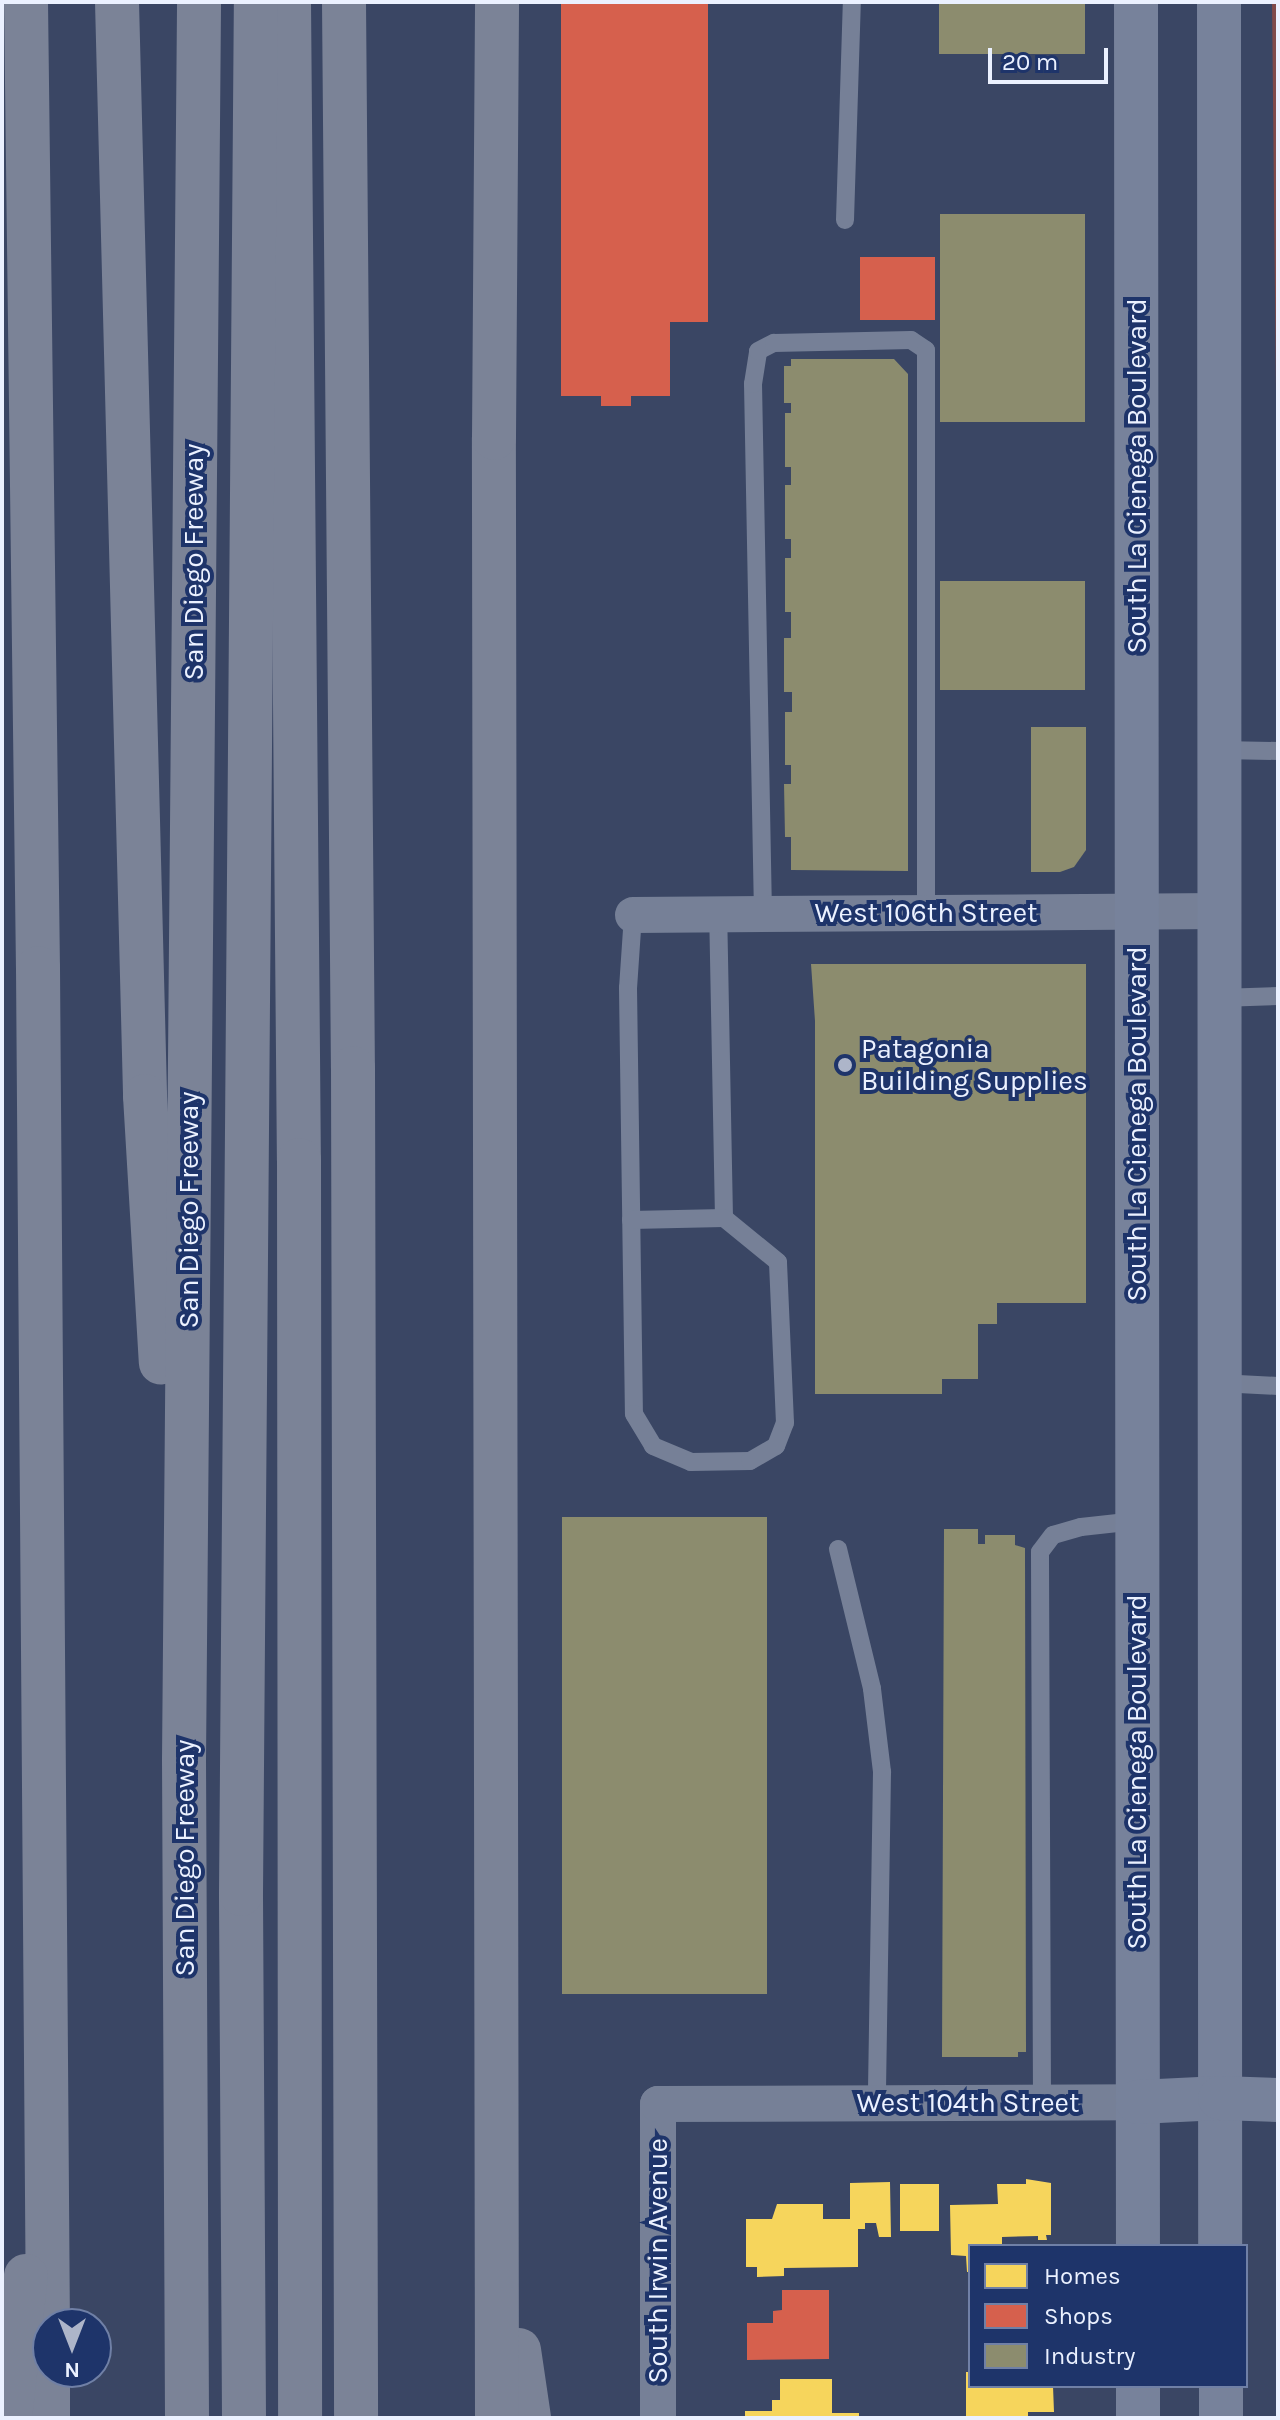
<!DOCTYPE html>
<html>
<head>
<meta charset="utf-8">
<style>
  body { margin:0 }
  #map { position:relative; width:1280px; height:2420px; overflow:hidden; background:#3a4664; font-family:Karla,sans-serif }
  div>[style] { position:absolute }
  .green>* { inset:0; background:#804a4a }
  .homes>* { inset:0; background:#f6d55c; transform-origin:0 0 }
  .shops>* { inset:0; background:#d6604d; transform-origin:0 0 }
  .industry>* { inset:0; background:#8c8c6e; transform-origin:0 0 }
  .lane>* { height:18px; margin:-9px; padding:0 9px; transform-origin:9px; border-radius:9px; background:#768097 }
  .street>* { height:36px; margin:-18px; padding:0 18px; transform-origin:18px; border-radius:18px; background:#768097 }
  .secondary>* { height:44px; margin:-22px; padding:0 22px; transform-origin:22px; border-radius:22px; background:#77829b }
  .highway>* { height:44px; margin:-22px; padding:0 22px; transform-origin:22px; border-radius:22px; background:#7b8397 }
  .dots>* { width:22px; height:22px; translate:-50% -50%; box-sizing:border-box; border:4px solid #1e346a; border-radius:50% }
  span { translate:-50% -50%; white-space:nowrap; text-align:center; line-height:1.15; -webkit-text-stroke:8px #1e346a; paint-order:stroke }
  .street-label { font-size:28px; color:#ebf1ff }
  .poi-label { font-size:28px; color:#ebf1ff }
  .left { translate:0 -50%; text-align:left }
  .frame { position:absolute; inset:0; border:4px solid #ebf1ff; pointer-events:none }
  .legend { position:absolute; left:968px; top:2244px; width:280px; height:144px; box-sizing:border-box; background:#1e346a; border:2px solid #7080a6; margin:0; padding:10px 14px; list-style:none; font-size:24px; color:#ebf1ff }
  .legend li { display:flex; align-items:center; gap:16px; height:40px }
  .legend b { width:40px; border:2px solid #7080a6 }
  .north { position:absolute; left:32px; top:2308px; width:80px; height:80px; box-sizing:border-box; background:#1e346a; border:2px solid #7080a6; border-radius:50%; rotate:180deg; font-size:22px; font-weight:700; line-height:32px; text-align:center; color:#ebf1ff }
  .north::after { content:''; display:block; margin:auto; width:28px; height:36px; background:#adb5c9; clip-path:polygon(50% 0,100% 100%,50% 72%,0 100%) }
  .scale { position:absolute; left:988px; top:48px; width:120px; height:36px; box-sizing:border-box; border:4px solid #ebf1ff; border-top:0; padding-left:10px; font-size:24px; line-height:28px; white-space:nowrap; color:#ebf1ff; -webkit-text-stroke:6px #1e346a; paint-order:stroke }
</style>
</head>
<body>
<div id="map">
  <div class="green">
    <i style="clip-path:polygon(1272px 2px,1278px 2px,1278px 489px,1277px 489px)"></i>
  </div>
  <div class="homes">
    <i style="clip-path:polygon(1026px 2179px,1051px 2183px,1051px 2235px,1046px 2235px,1047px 2240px,1038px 2240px,1038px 2236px,1002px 2237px,1002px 2246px,970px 2246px,970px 2272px,967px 2272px,966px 2256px,951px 2255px,950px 2205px,998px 2204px,997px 2184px,1026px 2184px)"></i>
    <i style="clip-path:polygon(890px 2182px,891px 2237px,879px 2237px,876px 2223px,865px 2223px,865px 2229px,858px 2229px,858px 2267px,784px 2268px,784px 2276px,757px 2277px,757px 2267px,746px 2267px,746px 2219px,772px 2219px,777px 2204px,823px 2204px,823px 2219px,850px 2219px,850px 2183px)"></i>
    <i style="left:939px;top:2184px;width:47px;height:39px;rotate:90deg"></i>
    <i style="clip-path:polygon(966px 2372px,970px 2372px,970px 2386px,1053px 2386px,1054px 2412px,1028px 2412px,1028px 2418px,966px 2418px)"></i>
    <i style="clip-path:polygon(780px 2379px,832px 2379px,832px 2413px,859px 2413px,859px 2418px,745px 2418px,745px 2411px,772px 2411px,772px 2400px,780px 2400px)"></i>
  </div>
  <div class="shops">
    <i style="clip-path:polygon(561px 2px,708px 2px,708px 322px,670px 322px,670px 396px,631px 396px,631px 406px,601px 406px,601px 396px,561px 396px)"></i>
    <i style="left:860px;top:257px;width:75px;height:63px"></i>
    <i style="clip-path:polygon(782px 2290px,829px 2290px,829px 2359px,747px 2360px,747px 2323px,773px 2323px,773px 2311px,782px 2310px)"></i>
  </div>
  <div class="industry">
    <i style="left:939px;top:2px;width:146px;height:52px"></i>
    <i style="left:1085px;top:214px;width:208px;height:145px;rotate:90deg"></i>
    <i style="clip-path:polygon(791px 359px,894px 359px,908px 374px,908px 871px,791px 870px,791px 837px,785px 837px,784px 784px,791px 784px,791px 765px,785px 765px,785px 712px,792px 712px,792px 692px,784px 692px,784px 638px,791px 638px,791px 612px,785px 612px,785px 558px,791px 558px,791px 539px,785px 539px,785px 485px,791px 485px,791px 467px,785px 467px,785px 413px,791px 413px,791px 403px,784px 403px,784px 366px,791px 366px)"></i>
    <i style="left:1085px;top:581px;width:109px;height:145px;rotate:90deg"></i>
    <i style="clip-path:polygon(1031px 727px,1086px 727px,1086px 850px,1074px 867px,1060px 872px,1031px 872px)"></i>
    <i style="clip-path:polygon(811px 964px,1086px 964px,1086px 1303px,997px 1303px,997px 1324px,978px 1324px,978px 1379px,942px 1379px,942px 1394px,815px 1394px,815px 1021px)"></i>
    <i style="left:562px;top:1517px;width:205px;height:477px"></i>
    <i style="clip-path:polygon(944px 1529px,978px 1529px,978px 1544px,985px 1544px,985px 1535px,1015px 1535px,1015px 1545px,1025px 1548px,1026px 2052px,1018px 2052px,1018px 2057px,942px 2057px)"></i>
  </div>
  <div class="lane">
    <i style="left:845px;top:220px;width:218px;rotate:-88.2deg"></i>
    <i style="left:1220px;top:750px;width:58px;rotate:1deg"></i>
    <i style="left:763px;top:914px;width:530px;rotate:-91.08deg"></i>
    <i style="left:753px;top:384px;width:33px;rotate:-81deg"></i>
    <i style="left:758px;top:351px;width:18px;rotate:-27deg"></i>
    <i style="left:774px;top:343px;width:137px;rotate:-1.3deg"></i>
    <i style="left:911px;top:340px;width:18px;rotate:34deg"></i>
    <i style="left:926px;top:350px;width:563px;rotate:90deg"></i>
    <i style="left:633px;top:915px;width:73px;rotate:93.9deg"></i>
    <i style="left:628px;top:988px;width:426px;rotate:89.2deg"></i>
    <i style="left:634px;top:1414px;width:37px;rotate:59deg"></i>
    <i style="left:653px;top:1446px;width:41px;rotate:22.8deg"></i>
    <i style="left:691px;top:1462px;width:59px;rotate:-1deg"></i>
    <i style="left:750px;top:1461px;width:30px;rotate:-30deg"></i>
    <i style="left:776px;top:1446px;width:25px;rotate:-69deg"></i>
    <i style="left:785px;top:1423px;width:161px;rotate:-92.5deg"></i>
    <i style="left:778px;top:1262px;width:70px;rotate:-140.8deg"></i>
    <i style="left:724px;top:1218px;width:304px;rotate:-91.1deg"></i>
    <i style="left:1220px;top:998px;width:58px;rotate:-2deg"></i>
    <i style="left:631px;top:1220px;width:93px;rotate:-1.2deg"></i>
    <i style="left:1219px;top:1383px;width:59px;rotate:2.9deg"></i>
    <i style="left:838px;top:1549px;width:144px;rotate:76.3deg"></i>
    <i style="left:872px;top:1689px;width:84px;rotate:83.1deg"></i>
    <i style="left:882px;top:1772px;width:331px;rotate:90.9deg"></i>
    <i style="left:1042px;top:2102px;width:550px;rotate:-90.21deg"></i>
    <i style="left:1040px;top:1552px;width:21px;rotate:-53deg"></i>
    <i style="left:1053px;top:1535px;width:29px;rotate:-16deg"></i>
    <i style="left:1081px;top:1527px;width:55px;rotate:-6.2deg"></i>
  </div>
  <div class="street">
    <i style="left:633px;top:915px;width:587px;rotate:-0.39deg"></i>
    <i style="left:658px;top:2418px;width:314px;rotate:-90deg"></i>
    <i style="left:658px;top:2104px;width:480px;rotate:-0.2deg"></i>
  </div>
  <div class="secondary">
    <i style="left:1136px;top:2px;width:2244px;rotate:89.95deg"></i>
    <i style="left:1219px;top:2px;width:2244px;rotate:89.97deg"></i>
    <i style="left:1138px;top:2102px;width:82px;rotate:-2.8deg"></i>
    <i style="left:1220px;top:2098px;width:58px;rotate:2deg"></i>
    <i style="left:1138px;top:2386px;width:32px;rotate:90deg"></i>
    <i style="left:1221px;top:2386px;width:32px;rotate:90deg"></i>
  </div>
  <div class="highway">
    <i style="left:26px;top:2px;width:966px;rotate:89.29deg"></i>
    <i style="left:38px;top:968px;width:1357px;rotate:89.58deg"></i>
    <i style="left:117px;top:2px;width:1094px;rotate:88.53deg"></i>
    <i style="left:145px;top:1096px;width:267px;rotate:86.6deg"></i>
    <i style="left:289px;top:2px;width:1158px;rotate:89.51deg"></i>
    <i style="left:299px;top:1160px;width:1258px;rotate:89.95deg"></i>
    <i style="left:344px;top:2px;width:1066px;rotate:89.52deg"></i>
    <i style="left:353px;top:1068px;width:1350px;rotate:89.87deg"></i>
    <i style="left:519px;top:2350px;width:69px;rotate:81.6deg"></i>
    <i style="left:48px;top:2372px;width:46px;rotate:90deg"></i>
    <i style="left:10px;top:2418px;width:143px;rotate:-83.6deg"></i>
    <i style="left:187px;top:2418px;width:657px;rotate:-90.26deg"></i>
    <i style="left:184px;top:1761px;width:1759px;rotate:-89.51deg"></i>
    <i style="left:244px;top:2418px;width:524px;rotate:-90.33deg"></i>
    <i style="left:241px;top:1894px;width:1892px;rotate:-89.55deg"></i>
    <i style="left:497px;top:2418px;width:1980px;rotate:-90.09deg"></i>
    <i style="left:494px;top:438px;width:436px;rotate:-89.6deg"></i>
  </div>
  <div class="dots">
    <i style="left:845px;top:1065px;background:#adb5c9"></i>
  </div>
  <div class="street-label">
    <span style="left:1137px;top:476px;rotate:-90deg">South La Cienega Boulevard</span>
    <span style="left:194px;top:562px;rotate:-90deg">San Diego Freeway</span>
    <span style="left:926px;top:913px">West 106th Street</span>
    <span style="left:1137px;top:1124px;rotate:-90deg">South La Cienega Boulevard</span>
    <span style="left:189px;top:1210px;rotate:-90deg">San Diego Freeway</span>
    <span style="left:1137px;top:1772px;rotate:-90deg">South La Cienega Boulevard</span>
    <span style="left:185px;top:1858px;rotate:-90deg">San Diego Freeway</span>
    <span style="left:968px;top:2103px">West 104th Street</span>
    <span style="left:658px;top:2261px;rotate:-90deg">South Irwin Avenue</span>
  </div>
  <div class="poi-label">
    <span class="left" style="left:861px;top:1065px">Patagonia<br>Building Supplies</span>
  </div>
  <div class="frame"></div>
  <ul class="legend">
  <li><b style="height:22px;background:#f6d55c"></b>Homes</li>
  <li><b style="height:22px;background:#d6604d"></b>Shops</li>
  <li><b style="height:22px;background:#8c8c6e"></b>Industry</li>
  </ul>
  <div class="north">N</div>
  <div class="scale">20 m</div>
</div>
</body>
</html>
